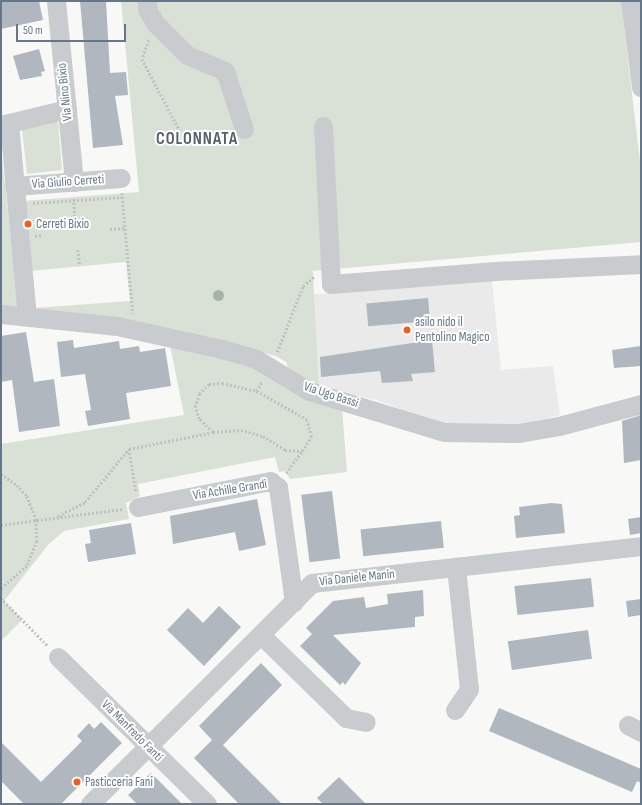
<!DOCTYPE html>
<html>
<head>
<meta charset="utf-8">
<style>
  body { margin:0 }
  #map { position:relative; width:642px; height:805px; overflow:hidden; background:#f8f9f6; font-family:"Sofia Sans Condensed",sans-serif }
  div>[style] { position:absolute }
  .built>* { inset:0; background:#e9eae9 }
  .green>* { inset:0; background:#d9e1d6 }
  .building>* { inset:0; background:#b0b7be; transform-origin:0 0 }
  .path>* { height:2.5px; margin-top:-1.25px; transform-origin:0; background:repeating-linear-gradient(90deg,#bfc2c4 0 2px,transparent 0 4px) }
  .minor>* { height:19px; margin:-9.5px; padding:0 9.5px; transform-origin:9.5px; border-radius:9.5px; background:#c8cccf }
  .trees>* { width:11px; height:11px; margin:-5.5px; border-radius:50%; background:#a7b3a4 }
  .dots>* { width:11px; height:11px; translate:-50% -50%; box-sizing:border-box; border:2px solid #fff; border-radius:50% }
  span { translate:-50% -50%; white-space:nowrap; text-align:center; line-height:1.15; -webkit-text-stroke:4px #fff; paint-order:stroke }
  .street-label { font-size:13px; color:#657789 }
  .poi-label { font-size:13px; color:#657789 }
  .left { translate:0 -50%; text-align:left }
  .district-label { font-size:17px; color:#54606e; font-weight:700; letter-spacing:1px }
  .frame { position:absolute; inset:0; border:2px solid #657789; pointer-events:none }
  .scale { position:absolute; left:16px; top:24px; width:110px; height:18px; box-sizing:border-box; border:2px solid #657789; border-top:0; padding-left:5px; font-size:12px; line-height:14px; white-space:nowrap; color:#657789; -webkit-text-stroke:3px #fff; paint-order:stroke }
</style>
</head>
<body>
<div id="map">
  <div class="built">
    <i style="clip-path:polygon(492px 280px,501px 370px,553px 366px,560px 415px,526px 424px,468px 427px,429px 421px,377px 400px,319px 388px,314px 294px)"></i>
  </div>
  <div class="green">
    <i style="clip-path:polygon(121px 1px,621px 1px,641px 170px,641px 242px,313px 271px,319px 388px,288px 368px,286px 362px,276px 356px,156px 327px,34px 311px,34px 308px,130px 301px,126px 262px,30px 271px,23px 201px,139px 192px)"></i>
    <i style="clip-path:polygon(58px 120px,62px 170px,27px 174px,22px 129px)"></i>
    <i style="clip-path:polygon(1px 147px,18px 306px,4px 308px,1px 303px)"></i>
    <i style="clip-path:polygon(170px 345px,256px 365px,342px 407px,347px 472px,290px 479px,285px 471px,279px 472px,275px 457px,138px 484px,140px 496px,126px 503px,129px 519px,64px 531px,48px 545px,4px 601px,22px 620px,1px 641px,1px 444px,184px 415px)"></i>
  </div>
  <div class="building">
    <i style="clip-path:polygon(1px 1px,39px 1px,43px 20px,1px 29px)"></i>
    <i style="clip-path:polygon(80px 1px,106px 1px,110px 73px,126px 72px,128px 95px,115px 96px,123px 145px,93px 148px)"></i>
    <i style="clip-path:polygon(39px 49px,45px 71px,41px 72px,42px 76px,20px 80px,13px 56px)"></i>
    <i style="left:428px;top:298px;width:23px;height:62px;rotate:85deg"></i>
    <i style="clip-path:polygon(26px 332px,34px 382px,54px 379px,60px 426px,19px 432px,12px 380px,1px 382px,1px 336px)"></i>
    <i style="clip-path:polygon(73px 340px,74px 348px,119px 341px,120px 349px,139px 346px,140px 352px,165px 348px,171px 386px,126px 393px,130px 419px,88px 426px,85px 411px,91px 410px,85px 374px,61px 377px,57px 342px)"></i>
    <i style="clip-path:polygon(432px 340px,435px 372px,411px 374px,413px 381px,382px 383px,380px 371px,321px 377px,320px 357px)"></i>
    <i style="clip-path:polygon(641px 346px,641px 366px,614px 368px,612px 350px)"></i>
    <i style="clip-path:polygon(641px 415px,641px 460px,624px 463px,622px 421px)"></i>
    <i style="left:332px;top:491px;width:68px;height:31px;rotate:83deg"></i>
    <i style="clip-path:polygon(257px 499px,266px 545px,239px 551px,235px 532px,173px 544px,170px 516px)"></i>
    <i style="clip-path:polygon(551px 503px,562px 504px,565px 533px,516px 538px,514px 516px,520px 515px,519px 507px)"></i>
    <i style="clip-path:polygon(641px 517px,641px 533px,630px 535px,628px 519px)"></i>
    <i style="left:441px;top:521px;width:27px;height:81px;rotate:84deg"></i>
    <i style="clip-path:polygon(131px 523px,136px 554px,88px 562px,85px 544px,91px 543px,89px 530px)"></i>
    <i style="left:591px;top:578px;width:29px;height:77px;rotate:84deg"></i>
    <i style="clip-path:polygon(423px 590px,424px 616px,415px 617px,415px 627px,333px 635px,361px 663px,345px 685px,343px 682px,340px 685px,300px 646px,312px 634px,306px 628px,333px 601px,364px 597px,366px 608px,388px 604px,387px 594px)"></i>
    <i style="clip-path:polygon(641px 599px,641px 615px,628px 617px,626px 601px)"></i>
    <i style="clip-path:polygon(219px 606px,241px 627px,204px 666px,167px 630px,188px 608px,203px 623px)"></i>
    <i style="left:588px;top:630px;width:29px;height:81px;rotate:82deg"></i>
    <i style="clip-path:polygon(261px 663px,282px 685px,223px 745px,282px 804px,239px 804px,194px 758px,212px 740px,199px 726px)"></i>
    <i style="clip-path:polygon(499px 708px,641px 769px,641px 783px,637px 781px,632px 792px,489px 731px)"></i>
    <i style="clip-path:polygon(101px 722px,122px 743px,61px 804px,24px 804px,1px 781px,1px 742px,41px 782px,82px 741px,77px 736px,89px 723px,94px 729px)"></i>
    <i style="clip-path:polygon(151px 773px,182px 804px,137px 804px,128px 795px)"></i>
    <i style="clip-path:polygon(339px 777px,366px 804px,323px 804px,317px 798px)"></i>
  </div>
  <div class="path">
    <i style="left:149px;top:40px;width:20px;rotate:110deg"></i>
    <i style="left:142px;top:59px;width:81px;rotate:62.2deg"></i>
    <i style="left:122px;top:193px;width:121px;rotate:84.8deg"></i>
    <i style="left:74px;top:199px;width:17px;rotate:87deg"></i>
    <i style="left:33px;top:203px;width:90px;rotate:-3.8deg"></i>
    <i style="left:110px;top:229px;width:15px;rotate:-4deg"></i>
    <i style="left:35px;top:236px;width:7px;rotate:-8deg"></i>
    <i style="left:78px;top:250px;width:16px;rotate:83deg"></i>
    <i style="left:277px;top:352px;width:71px;rotate:-68.5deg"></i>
    <i style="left:303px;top:286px;width:16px;rotate:-40deg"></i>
    <i style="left:213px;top:432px;width:28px;rotate:-4deg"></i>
    <i style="left:241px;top:430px;width:23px;rotate:15deg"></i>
    <i style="left:263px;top:436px;width:26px;rotate:32deg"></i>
    <i style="left:285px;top:450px;width:17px;rotate:3deg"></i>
    <i style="left:302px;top:451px;width:17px;rotate:-57deg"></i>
    <i style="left:311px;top:437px;width:17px;rotate:-103deg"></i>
    <i style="left:307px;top:420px;width:59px;rotate:-150.4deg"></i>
    <i style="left:129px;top:449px;width:43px;rotate:80.5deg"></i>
    <i style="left:286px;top:473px;width:27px;rotate:-54deg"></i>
    <i style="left:1px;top:474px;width:19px;rotate:35deg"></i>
    <i style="left:17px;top:485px;width:15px;rotate:48deg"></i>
    <i style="left:27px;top:496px;width:26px;rotate:69deg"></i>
    <i style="left:36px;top:520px;width:21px;rotate:87deg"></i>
    <i style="left:37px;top:541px;width:27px;rotate:112deg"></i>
    <i style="left:27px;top:566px;width:35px;rotate:139deg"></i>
    <i style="left:58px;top:516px;width:30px;rotate:-27deg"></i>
    <i style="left:85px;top:502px;width:69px;rotate:-50.3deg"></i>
    <i style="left:129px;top:449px;width:86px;rotate:-11.4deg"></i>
    <i style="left:213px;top:432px;width:19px;rotate:-137deg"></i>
    <i style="left:199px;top:419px;width:13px;rotate:-108deg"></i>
    <i style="left:195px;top:407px;width:14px;rotate:-73deg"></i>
    <i style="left:199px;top:394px;width:14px;rotate:-45deg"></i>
    <i style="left:209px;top:384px;width:13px;rotate:-4deg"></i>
    <i style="left:222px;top:383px;width:35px;rotate:13deg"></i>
    <i style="left:256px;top:391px;width:11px;rotate:-56deg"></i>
    <i style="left:1px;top:525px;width:123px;rotate:-7.5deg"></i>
    <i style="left:1px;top:598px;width:67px;rotate:45.6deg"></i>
  </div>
  <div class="minor">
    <i style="left:56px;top:1px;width:182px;rotate:84.3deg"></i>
    <i style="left:147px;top:1px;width:8px;rotate:90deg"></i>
    <i style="left:147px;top:9px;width:16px;rotate:60deg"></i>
    <i style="left:155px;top:23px;width:45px;rotate:45deg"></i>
    <i style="left:187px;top:55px;width:41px;rotate:22.8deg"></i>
    <i style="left:225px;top:71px;width:61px;rotate:71.9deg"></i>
    <i style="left:630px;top:1px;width:87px;rotate:82.7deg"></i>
    <i style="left:9px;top:123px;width:194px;rotate:84.7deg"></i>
    <i style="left:1px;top:125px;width:68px;rotate:-13.6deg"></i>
    <i style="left:323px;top:126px;width:158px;rotate:87.1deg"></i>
    <i style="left:331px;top:284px;width:165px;rotate:-4.5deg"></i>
    <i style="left:495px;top:271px;width:146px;rotate:-2.7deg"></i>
    <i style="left:14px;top:186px;width:107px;rotate:-4.3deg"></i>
    <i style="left:1px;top:314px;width:117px;rotate:5.9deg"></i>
    <i style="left:117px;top:326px;width:107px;rotate:12.4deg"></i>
    <i style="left:222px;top:349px;width:35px;rotate:16deg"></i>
    <i style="left:256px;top:359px;width:62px;rotate:31.1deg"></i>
    <i style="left:309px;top:391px;width:141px;rotate:16.9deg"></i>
    <i style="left:444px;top:432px;width:75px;rotate:0.8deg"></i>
    <i style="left:519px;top:433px;width:41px;rotate:-9.9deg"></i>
    <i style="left:559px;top:426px;width:85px;rotate:-15deg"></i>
    <i style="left:138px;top:507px;width:135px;rotate:-11.1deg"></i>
    <i style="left:270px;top:481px;width:10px;rotate:37deg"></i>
    <i style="left:278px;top:487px;width:116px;rotate:82.1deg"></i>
    <i style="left:261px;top:635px;width:119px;rotate:44.3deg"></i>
    <i style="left:346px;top:718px;width:20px;rotate:11deg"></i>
    <i style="left:58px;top:657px;width:209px;rotate:44.6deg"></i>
    <i style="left:455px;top:710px;width:25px;rotate:-56deg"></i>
    <i style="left:469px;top:689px;width:123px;rotate:-96.1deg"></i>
    <i style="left:628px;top:725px;width:15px;rotate:28deg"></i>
    <i style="left:90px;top:804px;width:313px;rotate:-44.9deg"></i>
    <i style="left:312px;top:583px;width:331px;rotate:-6.4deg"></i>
  </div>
  <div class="trees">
    <i style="left:218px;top:295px"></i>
  </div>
  <div class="dots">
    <i style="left:28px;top:224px;background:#f15d1d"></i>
    <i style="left:407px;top:330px;background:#f15d1d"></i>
    <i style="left:77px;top:782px;background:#f15d1d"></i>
  </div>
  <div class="street-label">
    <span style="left:65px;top:92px;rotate:-96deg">Via Nino Bixio</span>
    <span style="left:68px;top:182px;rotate:-4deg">Via Giulio Cerreti</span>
    <span style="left:331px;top:395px;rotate:18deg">Via Ugo Bassi</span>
    <span style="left:230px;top:490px;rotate:-9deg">Via Achille Grandi</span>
    <span style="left:357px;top:578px;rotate:-6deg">Via Daniele Manin</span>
    <span style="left:132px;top:731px;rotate:45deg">Via Manfredo Fanti</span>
  </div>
  <div class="poi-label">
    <span class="left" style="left:36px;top:224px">Cerreti Bixio</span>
    <span class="left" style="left:415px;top:330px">asilo nido il<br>Pentolino Magico</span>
    <span class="left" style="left:85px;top:782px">Pasticceria Fani</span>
  </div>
  <div class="district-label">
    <span style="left:197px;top:140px">COLONNATA</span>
  </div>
  <div class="frame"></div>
  <div class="scale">50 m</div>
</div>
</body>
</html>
